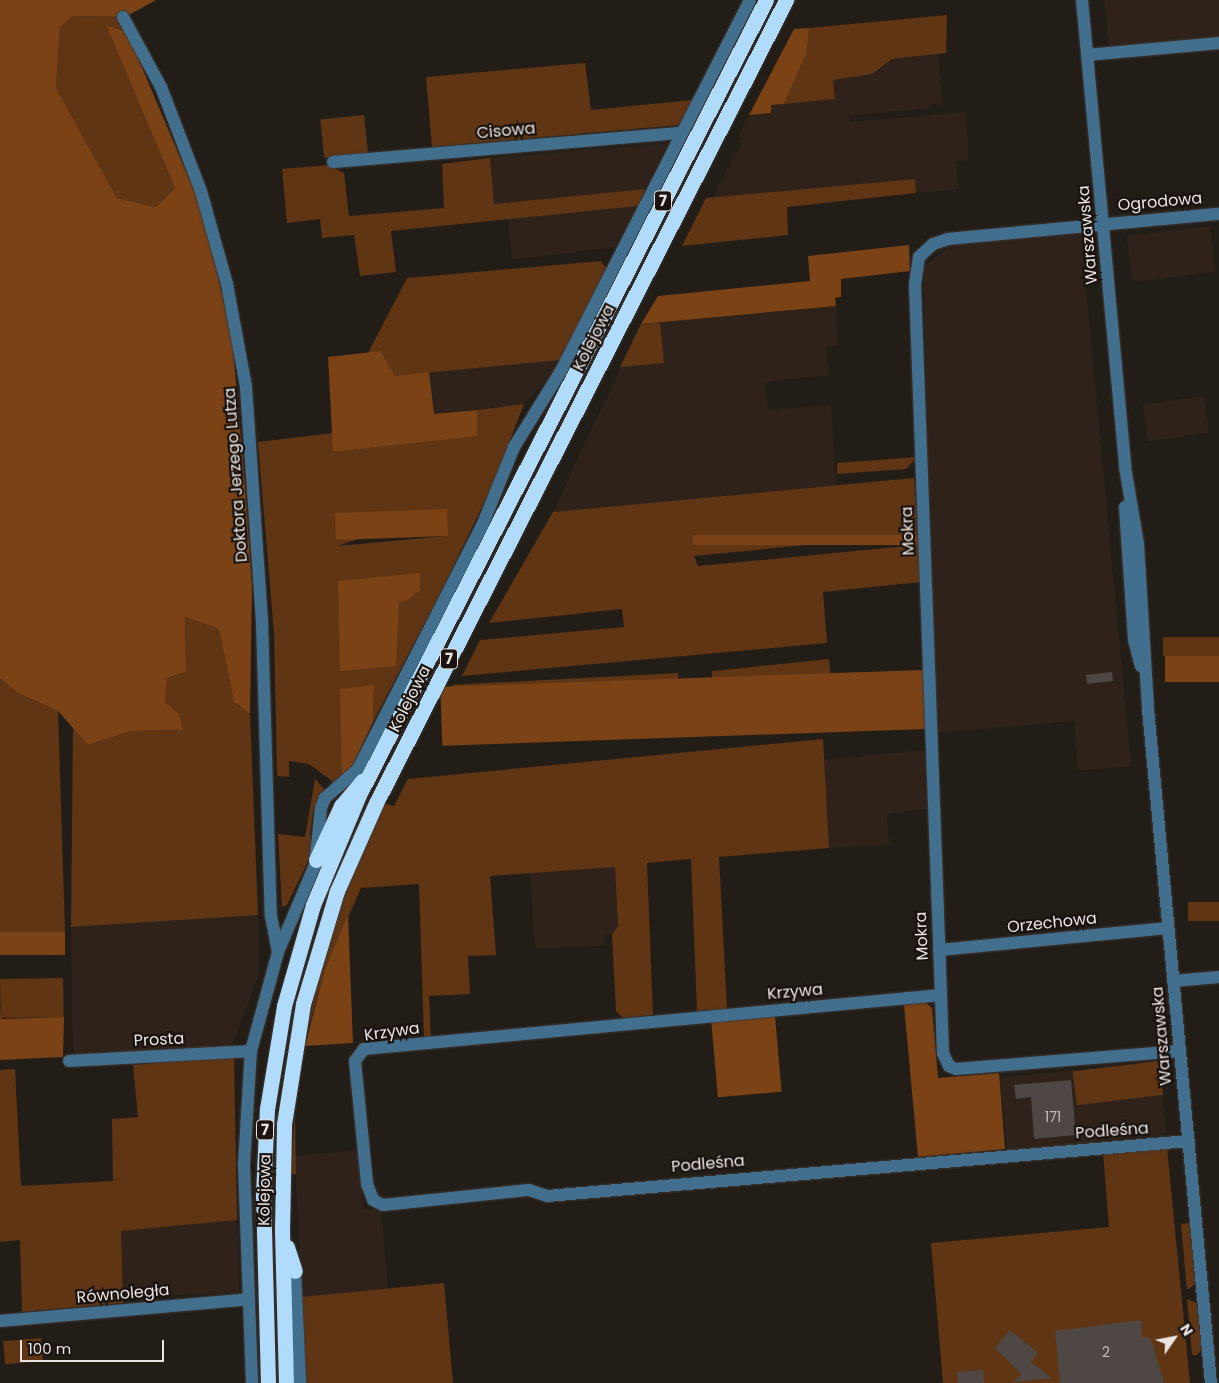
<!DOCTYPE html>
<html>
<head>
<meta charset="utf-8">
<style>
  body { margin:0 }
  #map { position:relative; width:1219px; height:1383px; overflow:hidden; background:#231d18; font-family:Poppins,sans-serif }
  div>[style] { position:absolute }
  .built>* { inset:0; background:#2e221a; transform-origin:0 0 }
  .green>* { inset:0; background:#603514; transform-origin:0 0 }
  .forest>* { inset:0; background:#7b4216; transform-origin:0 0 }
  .building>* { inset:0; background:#4f4743; transform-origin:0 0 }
  .roads { filter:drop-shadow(0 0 1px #3f3934) drop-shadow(0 0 1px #3f3934) }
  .minor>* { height:12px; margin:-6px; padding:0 6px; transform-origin:6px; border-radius:6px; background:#436f8f }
  .highway>* { height:15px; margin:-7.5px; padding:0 7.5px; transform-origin:7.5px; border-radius:7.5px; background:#b1dbfb }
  span { translate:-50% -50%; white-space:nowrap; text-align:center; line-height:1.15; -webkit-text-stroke:4.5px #1a130f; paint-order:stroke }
  .number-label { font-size:14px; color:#c2bdba }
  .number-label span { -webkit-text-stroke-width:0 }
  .shield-label span { padding:1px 4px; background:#1a130f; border:1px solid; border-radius:4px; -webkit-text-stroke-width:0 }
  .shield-label { font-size:15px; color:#e9e4e1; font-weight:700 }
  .street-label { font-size:16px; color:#e9e4e1 }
  .north { position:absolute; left:1149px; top:1313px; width:50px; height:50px; -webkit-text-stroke:4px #1a130f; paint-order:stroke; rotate:57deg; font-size:14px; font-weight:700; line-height:20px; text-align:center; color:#e9e4e1 }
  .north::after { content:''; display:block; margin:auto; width:18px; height:22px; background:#e9e4e1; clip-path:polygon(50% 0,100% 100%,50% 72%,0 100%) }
  .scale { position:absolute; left:20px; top:1340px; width:144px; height:22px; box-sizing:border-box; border:2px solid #e9e4e1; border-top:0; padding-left:6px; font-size:15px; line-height:18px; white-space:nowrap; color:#e9e4e1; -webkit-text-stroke:4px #1a130f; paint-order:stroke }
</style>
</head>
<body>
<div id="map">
  <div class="built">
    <i style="clip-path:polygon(1104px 0,1219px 0,1219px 38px,1109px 47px)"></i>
    <i style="clip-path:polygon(938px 54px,943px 105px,932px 103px,929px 108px,848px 116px,852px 122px,966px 112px,969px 160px,956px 162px,959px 189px,916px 193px,914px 179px,712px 199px,743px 139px,738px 137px,749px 115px,771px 113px,771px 105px,835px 99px,833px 80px,872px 74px,892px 60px)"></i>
    <i style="clip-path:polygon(670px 143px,645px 189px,494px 204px,490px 158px)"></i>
    <i style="clip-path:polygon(638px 206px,616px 247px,512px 260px,508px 219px)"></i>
    <i style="left:1210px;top:226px;width:46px;height:84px;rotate:83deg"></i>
    <i style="clip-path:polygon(1081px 234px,1131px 766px,1078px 771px,1074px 721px,936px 733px,923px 266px,953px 244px)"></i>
    <i style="clip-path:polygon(836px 306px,838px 346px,826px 347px,829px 375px,765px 382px,768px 410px,831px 405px,836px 485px,553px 512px,641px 324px)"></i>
    <i style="clip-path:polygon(560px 360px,553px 374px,524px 404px,434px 414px,429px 372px)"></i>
    <i style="left:1204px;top:396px;width:37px;height:62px;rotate:82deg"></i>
    <i style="clip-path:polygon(925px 750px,928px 809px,886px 814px,890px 845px,829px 848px,822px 760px)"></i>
    <i style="clip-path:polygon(615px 867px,618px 927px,612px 935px,604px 936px,604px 946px,535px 949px,530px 873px)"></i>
    <i style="clip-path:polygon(258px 915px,258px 977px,231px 1048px,79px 1056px,73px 1050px,71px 927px)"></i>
    <i style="left:1159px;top:1061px;width:74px;height:160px;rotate:84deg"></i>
    <i style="clip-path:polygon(359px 1150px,364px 1210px,381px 1209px,388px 1288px,301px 1297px,295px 1156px)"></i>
    <i style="left:237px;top:1220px;width:73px;height:118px;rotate:88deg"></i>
  </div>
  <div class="green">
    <i style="clip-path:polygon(947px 15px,946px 53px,892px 59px,872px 74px,833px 80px,835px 99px,784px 104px,807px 52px,809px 28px)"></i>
    <i style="clip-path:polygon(72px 16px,120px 17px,127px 32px,106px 25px,175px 188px,156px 207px,117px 198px,56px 88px,60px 28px)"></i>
    <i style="clip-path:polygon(585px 63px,591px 110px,693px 100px,679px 125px,432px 147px,426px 77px)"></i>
    <i style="left:364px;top:115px;width:38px;height:44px;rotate:84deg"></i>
    <i style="clip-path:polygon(490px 158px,494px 204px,645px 189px,638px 206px,391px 231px,396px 272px,360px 276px,354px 235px,322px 238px,320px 219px,287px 223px,282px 169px,329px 165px,344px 173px,349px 216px,444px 208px,442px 164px)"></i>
    <i style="clip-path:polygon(915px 179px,916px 193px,787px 207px,788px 235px,682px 246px,706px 198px)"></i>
    <i style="clip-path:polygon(601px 261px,606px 268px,560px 360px,395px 376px,381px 351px,368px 353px,407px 278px)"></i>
    <i style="clip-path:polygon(660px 323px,664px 363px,620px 367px,641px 324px)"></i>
    <i style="clip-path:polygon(evenodd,524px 404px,493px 484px,442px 590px,373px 722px,374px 685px,342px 777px,336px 784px,309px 764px,289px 761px,289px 777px,277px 776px,274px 634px,258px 442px,333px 433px,334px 452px,477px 435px,477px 410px,524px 404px,446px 509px,447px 536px,337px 546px,446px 509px)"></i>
    <i style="clip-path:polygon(917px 457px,906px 469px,837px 474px,837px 463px)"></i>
    <i style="clip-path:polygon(914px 478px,918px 534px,694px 556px,698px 566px,918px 545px,921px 582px,823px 592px,827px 643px,462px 676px,480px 640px,624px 627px,622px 609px,489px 623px,553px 512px)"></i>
    <i style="clip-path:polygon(185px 617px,219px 629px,234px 702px,250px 714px,258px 915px,71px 927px,73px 727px,88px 745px,131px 731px,182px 730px,179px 714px,165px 702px,167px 678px,186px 672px)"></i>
    <i style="left:1219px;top:637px;width:19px;height:56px;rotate:90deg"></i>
    <i style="left:829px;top:659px;width:19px;height:118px;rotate:84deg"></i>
    <i style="left:678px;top:673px;width:20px;height:226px;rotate:87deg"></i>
    <i style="clip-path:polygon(0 678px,18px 693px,58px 711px,65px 932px,0 934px)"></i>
    <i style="clip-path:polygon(823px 739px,829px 848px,719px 857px,727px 1009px,697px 1011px,691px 859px,647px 863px,653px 1015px,623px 1018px,616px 1011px,612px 935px,618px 926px,615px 867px,490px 876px,496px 955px,468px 956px,470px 994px,429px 996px,431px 1037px,424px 1037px,419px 884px,361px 888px,325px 969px,306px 1037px,295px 1111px,296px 1174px,291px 1174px,297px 1078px,325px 947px,354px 869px,384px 803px,394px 806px,408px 779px)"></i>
    <i style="clip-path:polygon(315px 779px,327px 792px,319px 797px,313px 811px,310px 835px,313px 851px,287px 905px,282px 907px,278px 834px,305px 837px)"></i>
    <i style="left:1219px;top:902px;width:19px;height:31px;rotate:90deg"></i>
    <i style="left:63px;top:978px;width:39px;height:63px;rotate:89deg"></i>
    <i style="clip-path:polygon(234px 1056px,237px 1220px,121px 1231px,123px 1303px,22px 1312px,20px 1240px,0 1242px,0 1070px,15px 1069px,21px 1186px,113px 1181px,112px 1119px,138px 1117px,133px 1065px)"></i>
    <i style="left:1159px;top:1061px;width:34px;height:87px;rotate:83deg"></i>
    <i style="clip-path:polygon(1167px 1148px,1190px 1383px,943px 1383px,931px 1243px,1109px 1227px,1103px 1152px)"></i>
    <i style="clip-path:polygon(1190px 1223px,1195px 1284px,1187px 1290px,1181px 1224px)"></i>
    <i style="clip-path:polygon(444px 1283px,453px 1383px,306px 1383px,301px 1297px)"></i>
    <i style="clip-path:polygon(1187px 1299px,1197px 1303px,1202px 1349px,1197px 1355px,1192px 1355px)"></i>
    <i style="left:41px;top:1338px;width:23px;height:38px;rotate:85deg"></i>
  </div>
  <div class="forest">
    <i style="clip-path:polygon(0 0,156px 0,125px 17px,72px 16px,60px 28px,56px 88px,117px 198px,156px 207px,175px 188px,106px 25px,127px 32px,204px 214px,232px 339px,244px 472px,252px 585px,250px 714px,234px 702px,219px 629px,185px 617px,186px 672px,167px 678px,165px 702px,179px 714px,183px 730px,131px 731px,88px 745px,58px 711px,18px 693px,0 678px)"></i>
    <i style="clip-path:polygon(809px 28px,807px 52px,784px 104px,771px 105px,771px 113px,749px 115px,794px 29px)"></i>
    <i style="clip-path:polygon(909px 245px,910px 271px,841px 279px,841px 297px,835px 298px,836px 306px,641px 324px,658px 296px,810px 281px,808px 256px)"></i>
    <i style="clip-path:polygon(381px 351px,395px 376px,429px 372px,434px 414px,477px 410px,477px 436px,333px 452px,328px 357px)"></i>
    <i style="left:447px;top:509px;width:27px;height:112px;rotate:88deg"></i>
    <i style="left:918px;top:535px;width:10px;height:225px;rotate:90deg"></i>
    <i style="clip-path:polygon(420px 573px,420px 590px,408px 600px,399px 602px,396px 666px,340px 671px,338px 581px)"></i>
    <i style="left:1219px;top:656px;width:26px;height:54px;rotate:90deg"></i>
    <i style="left:923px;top:670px;width:59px;height:483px;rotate:88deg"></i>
    <i style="clip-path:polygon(374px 685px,373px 722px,349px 773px,342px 777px,340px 689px)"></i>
    <i style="clip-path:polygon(348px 915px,353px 1043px,305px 1046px,325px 969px)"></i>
    <i style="left:65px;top:932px;width:23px;height:65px;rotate:90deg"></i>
    <i style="clip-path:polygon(925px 1002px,932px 1008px,938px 1078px,999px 1073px,1005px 1149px,918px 1157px,904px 1005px)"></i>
    <i style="clip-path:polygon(0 1009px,1px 1019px,64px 1017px,63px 1057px,0 1060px)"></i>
    <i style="left:775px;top:1016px;width:76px;height:64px;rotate:85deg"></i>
  </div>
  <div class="building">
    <i style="left:1112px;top:672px;width:9px;height:26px;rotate:84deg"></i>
    <i style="clip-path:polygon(1071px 1080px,1076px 1135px,1034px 1139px,1031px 1097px,1016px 1099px,1014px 1085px)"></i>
    <i style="clip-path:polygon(1141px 1320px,1142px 1338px,1149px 1337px,1153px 1345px,1164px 1383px,1060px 1383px,1055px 1331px)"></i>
    <i style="clip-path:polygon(1010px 1330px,1038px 1353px,1031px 1362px,1052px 1378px,1014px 1382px,1021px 1374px,995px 1348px)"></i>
    <i style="clip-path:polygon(983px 1370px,984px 1383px,958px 1383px,957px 1372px)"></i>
  </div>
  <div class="roads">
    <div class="minor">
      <i style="left:1082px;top:0;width:469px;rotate:84.7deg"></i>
      <i style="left:1125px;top:467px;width:78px;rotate:80.4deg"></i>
      <i style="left:1138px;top:544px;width:165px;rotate:86.5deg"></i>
      <i style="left:1148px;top:709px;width:677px;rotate:84.66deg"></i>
      <i style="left:123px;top:17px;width:80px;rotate:61.5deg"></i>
      <i style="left:161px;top:87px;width:111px;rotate:69deg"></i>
      <i style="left:201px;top:191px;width:97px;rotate:74.4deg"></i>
      <i style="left:227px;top:284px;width:105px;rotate:79.5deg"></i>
      <i style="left:246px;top:387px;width:235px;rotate:86.1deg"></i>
      <i style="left:262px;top:621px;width:295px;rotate:88.3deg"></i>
      <i style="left:271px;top:916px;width:37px;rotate:79deg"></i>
      <i style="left:1087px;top:55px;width:133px;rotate:-5.2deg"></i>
      <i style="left:333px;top:162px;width:350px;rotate:-4.8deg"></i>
      <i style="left:1125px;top:507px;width:133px;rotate:86.1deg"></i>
      <i style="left:1134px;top:640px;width:27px;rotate:75deg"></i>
      <i style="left:939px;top:950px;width:230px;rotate:-5.5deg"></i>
      <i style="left:1173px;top:981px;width:46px;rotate:-5deg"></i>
      <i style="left:941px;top:995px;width:710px;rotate:-92.1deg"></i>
      <i style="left:915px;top:285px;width:28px;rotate:-82deg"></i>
      <i style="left:919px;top:257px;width:19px;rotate:-43deg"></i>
      <i style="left:933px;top:244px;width:16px;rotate:-18deg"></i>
      <i style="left:948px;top:239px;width:272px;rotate:-5.3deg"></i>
      <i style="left:1180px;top:1051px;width:225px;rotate:175.4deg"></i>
      <i style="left:956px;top:1069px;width:8px;rotate:-157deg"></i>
      <i style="left:949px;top:1066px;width:14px;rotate:-115deg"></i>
      <i style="left:943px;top:1053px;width:58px;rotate:-92deg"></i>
      <i style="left:941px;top:995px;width:580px;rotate:174.65deg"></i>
      <i style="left:364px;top:1049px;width:15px;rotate:127deg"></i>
      <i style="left:355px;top:1061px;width:124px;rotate:84.4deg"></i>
      <i style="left:367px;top:1184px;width:17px;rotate:69deg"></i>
      <i style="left:373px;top:1200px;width:11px;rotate:27deg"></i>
      <i style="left:383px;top:1205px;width:147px;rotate:-5.9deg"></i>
      <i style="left:529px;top:1190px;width:19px;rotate:18deg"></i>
      <i style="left:547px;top:1196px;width:644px;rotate:-4.9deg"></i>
      <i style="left:69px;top:1061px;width:182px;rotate:-3.1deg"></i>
      <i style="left:295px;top:1271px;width:112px;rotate:87.4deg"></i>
      <i style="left:0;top:1321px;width:250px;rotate:-5deg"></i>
      <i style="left:252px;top:1383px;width:219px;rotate:-92.1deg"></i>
      <i style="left:244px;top:1164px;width:113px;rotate:-86.5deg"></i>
      <i style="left:251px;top:1051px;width:103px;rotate:-74.7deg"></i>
      <i style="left:278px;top:952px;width:95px;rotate:-67deg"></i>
      <i style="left:315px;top:865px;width:57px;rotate:-84deg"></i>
      <i style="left:321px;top:808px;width:11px;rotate:-68deg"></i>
      <i style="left:325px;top:798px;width:44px;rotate:-41.3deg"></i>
      <i style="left:358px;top:769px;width:273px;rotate:-63deg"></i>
      <i style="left:482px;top:526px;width:85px;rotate:-67.9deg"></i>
      <i style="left:514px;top:447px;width:89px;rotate:-58.3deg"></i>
      <i style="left:561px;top:371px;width:416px;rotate:-63deg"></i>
    </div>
    <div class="highway">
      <i style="left:316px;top:860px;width:60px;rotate:-65.2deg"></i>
      <i style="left:341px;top:806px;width:33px;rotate:-50deg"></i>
      <i style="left:287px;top:1247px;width:25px;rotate:72deg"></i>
      <i style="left:268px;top:1383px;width:187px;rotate:-91.5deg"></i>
      <i style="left:263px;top:1196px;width:87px;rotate:-87.4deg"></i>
      <i style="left:267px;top:1109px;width:104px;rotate:-80.6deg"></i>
      <i style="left:284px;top:1006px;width:105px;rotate:-74deg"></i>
      <i style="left:313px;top:905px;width:119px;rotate:-67.3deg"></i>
      <i style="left:359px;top:795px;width:893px;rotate:-62.89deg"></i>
      <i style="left:286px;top:1383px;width:152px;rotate:-91.5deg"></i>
      <i style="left:282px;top:1231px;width:107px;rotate:-88.9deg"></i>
      <i style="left:284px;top:1124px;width:121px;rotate:-81deg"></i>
      <i style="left:303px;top:1004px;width:118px;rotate:-73.3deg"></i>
      <i style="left:337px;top:891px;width:96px;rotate:-66.1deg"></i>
      <i style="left:376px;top:803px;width:902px;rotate:-62.95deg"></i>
    </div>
  </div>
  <div class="number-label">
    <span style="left:1053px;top:1117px">171</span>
    <span style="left:1106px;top:1352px">2</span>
  </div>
  <div class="shield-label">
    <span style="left:663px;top:201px">7</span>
    <span style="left:449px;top:659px">7</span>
    <span style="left:265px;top:1130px">7</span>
  </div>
  <div class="street-label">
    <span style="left:506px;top:131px;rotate:-5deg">Cisowa</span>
    <span style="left:1160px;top:202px;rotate:-5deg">Ogrodowa</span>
    <span style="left:1088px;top:235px;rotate:-95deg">Warszawska</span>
    <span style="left:594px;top:338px;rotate:-63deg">Kolejowa</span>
    <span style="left:236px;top:475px;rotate:-94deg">Doktora Jerzego Lutza</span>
    <span style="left:908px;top:531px;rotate:-92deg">Mokra</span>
    <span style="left:410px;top:699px;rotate:-63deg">Kolejowa</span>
    <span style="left:1052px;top:923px;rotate:-6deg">Orzechowa</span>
    <span style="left:922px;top:936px;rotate:-92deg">Mokra</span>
    <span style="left:795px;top:992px;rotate:-5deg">Krzywa</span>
    <span style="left:392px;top:1032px;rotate:-8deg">Krzywa</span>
    <span style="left:1162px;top:1036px;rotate:-95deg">Warszawska</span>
    <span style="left:159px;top:1040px;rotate:-3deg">Prosta</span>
    <span style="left:1112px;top:1131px;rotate:-4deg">Podleśna</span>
    <span style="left:708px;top:1164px;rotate:-5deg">Podleśna</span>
    <span style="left:265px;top:1190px;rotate:-89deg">Kolejowa</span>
    <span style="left:123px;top:1294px;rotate:-5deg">Równoległa</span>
  </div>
  <div class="north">N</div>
  <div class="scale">100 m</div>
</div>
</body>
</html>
